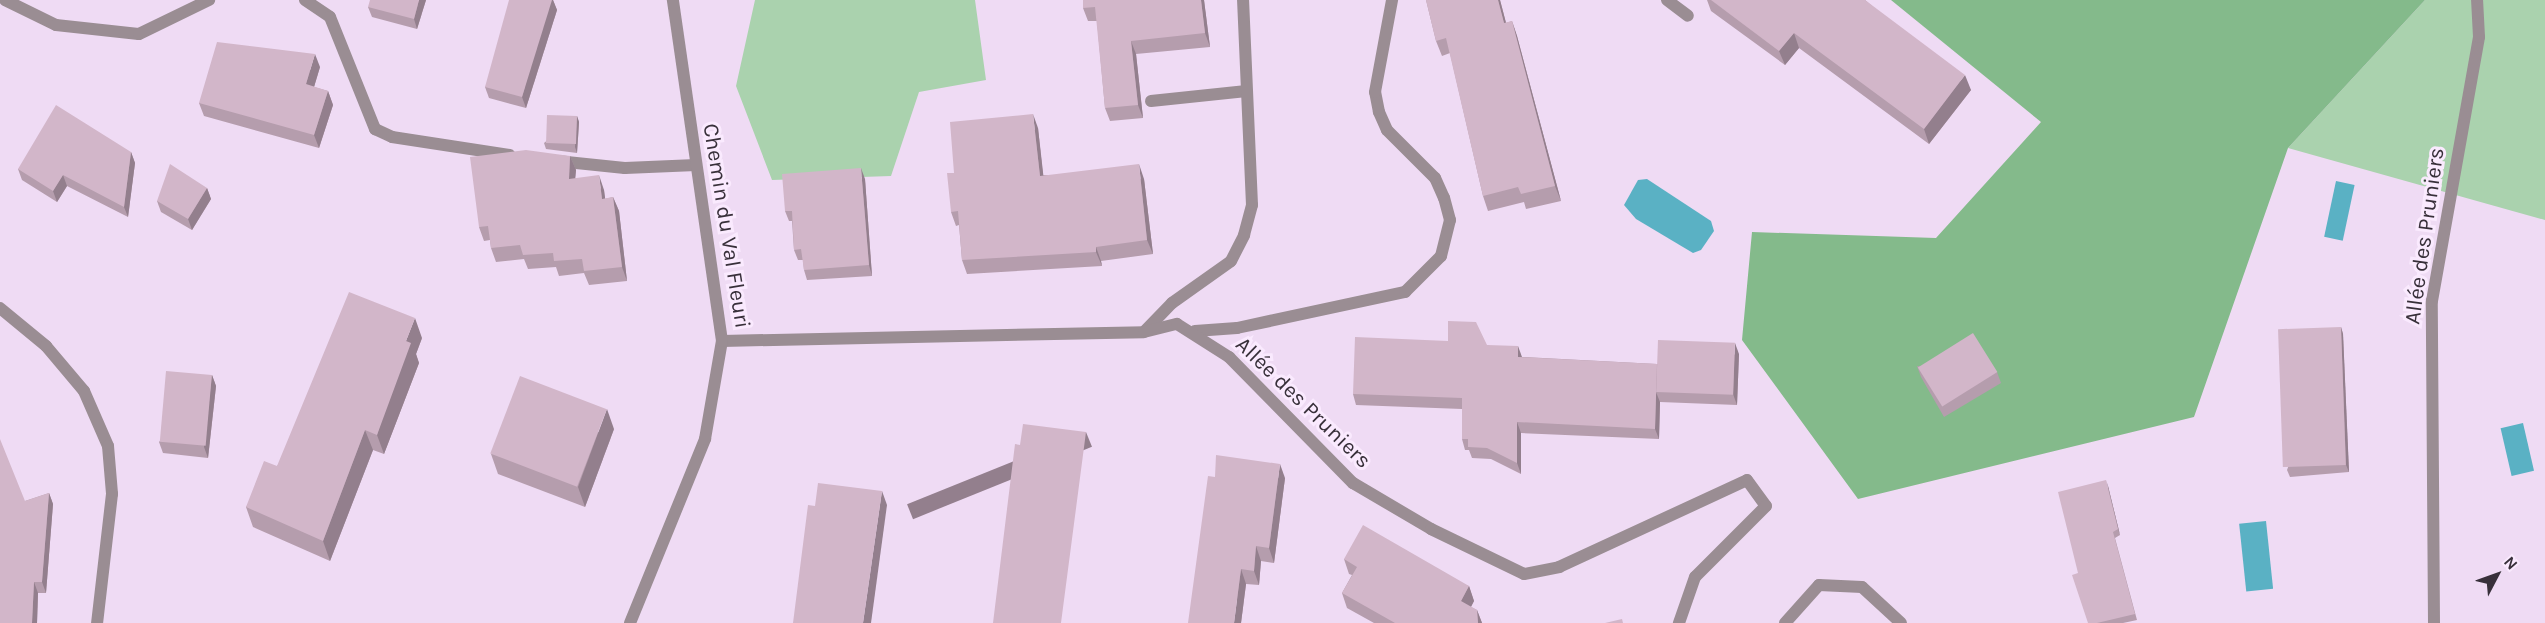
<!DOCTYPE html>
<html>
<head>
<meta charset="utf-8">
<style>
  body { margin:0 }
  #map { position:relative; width:2545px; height:623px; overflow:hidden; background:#efdbf4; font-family:Karla,sans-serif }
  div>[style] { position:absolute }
  .green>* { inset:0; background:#aad2ae }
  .forest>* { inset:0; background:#84ba8b }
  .water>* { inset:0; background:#5ab1c4; transform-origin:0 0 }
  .service>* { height:12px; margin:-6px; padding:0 6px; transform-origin:6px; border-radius:6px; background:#9a8d93 }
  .minor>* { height:12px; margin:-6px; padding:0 6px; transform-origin:6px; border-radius:6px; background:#9a8d93 }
  .tertiary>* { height:12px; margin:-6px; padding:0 6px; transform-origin:6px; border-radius:6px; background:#9a8d93 }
  .wall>* { inset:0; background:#b59dad }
  .shaded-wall>* { inset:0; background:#937f8d; transform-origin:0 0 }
  .building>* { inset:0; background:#d2b6c9; transform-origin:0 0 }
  span { translate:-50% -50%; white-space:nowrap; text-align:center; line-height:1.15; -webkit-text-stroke:6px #faeafe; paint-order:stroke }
  .street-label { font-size:22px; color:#38303a }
  .north { position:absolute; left:2467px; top:545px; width:60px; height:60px; -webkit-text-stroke:4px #faeafe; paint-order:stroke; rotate:49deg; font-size:16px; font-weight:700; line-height:24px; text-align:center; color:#38303a }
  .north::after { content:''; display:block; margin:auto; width:21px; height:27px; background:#38303a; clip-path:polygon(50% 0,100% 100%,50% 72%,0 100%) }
</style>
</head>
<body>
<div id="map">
  <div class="green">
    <i style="clip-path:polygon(755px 0,975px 0,986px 80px,919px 92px,891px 176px,772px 180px,736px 86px)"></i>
    <i style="clip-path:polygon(2425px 0,2545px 0,2545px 220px,2288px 148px)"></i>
  </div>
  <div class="forest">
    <i style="clip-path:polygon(1891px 0,2425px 0,2288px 148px,2194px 417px,1858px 499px,1742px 340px,1752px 232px,1936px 238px,2041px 122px)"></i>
  </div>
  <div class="water">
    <i style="clip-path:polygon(1647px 179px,1711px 221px,1714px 231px,1701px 250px,1693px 253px,1636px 219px,1624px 205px,1638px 180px)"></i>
    <i style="left:2336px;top:181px;width:19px;height:57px;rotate:12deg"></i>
    <i style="left:2523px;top:423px;width:49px;height:23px;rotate:77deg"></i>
    <i style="left:2266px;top:521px;width:68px;height:27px;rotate:84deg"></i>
  </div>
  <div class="service">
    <i style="left:5px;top:0;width:57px;rotate:26.1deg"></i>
    <i style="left:56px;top:25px;width:83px;rotate:6.2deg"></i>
    <i style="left:139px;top:34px;width:78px;rotate:-25.9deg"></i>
    <i style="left:305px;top:0;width:30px;rotate:34deg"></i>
    <i style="left:330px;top:17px;width:121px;rotate:68.1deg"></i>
    <i style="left:375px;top:129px;width:19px;rotate:25deg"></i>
    <i style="left:392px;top:137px;width:119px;rotate:8.7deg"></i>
    <i style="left:1151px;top:101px;width:96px;rotate:-6deg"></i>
    <i style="left:557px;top:161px;width:68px;rotate:5.9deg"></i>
    <i style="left:625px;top:168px;width:71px;rotate:-2.4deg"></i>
  </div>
  <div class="minor">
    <i style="left:1667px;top:0;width:26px;rotate:37deg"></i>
    <i style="left:0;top:308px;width:60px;rotate:39.6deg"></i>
    <i style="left:46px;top:346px;width:59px;rotate:49.8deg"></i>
    <i style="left:84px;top:391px;width:60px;rotate:66.4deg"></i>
    <i style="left:108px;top:446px;width:48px;rotate:85.2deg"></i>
    <i style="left:112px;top:494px;width:130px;rotate:96.6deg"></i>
    <i style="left:1145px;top:331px;width:39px;rotate:-46deg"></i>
    <i style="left:1172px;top:303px;width:72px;rotate:-35.4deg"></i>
    <i style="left:1231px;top:261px;width:29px;rotate:-63deg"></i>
    <i style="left:1244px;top:235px;width:31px;rotate:-75deg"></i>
    <i style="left:1252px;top:205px;width:205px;rotate:-92.5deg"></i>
    <i style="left:1195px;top:331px;width:42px;rotate:-4.1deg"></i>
    <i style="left:1237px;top:328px;width:172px;rotate:-12.1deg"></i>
    <i style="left:1405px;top:292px;width:51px;rotate:-45deg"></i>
    <i style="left:1441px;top:256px;width:37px;rotate:-76deg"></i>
    <i style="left:1450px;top:220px;width:23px;rotate:-105deg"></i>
    <i style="left:1444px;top:198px;width:22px;rotate:-114deg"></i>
    <i style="left:1435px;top:178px;width:68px;rotate:-135deg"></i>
    <i style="left:1387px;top:130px;width:20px;rotate:-114deg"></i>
    <i style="left:1379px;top:112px;width:20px;rotate:-101deg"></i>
    <i style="left:1375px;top:92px;width:94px;rotate:-79.5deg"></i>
    <i style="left:722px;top:341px;width:422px;rotate:-1.2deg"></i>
    <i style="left:1144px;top:332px;width:34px;rotate:-14deg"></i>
    <i style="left:1177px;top:324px;width:62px;rotate:32.4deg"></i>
    <i style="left:1229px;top:357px;width:177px;rotate:45.5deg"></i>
    <i style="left:1353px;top:483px;width:91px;rotate:30.5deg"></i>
    <i style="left:1431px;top:529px;width:103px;rotate:25.8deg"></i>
    <i style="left:1524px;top:574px;width:36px;rotate:-11deg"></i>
    <i style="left:1559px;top:567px;width:207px;rotate:-24.8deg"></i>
    <i style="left:1747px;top:480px;width:32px;rotate:54deg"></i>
    <i style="left:1766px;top:506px;width:100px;rotate:135deg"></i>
    <i style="left:1695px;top:577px;width:49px;rotate:109.2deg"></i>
    <i style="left:1785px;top:623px;width:51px;rotate:-48.2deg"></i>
    <i style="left:1819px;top:585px;width:43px;rotate:2.7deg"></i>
    <i style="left:1862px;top:587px;width:53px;rotate:42.7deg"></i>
    <i style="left:2434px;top:623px;width:322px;rotate:-90.4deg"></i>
    <i style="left:2432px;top:301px;width:268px;rotate:-79.9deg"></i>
    <i style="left:2479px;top:37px;width:37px;rotate:-93deg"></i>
  </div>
  <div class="tertiary">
    <i style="left:630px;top:623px;width:199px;rotate:-67.8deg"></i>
    <i style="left:705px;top:439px;width:99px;rotate:-80.2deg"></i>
    <i style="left:722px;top:341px;width:345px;rotate:-98.2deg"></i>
  </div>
  <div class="wall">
    <i style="clip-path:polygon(426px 0,417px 29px,372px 17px,368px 7px)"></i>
    <i style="clip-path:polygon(553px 0,557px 10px,526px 108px,489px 98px,485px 87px)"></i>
    <i style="clip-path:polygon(1083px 0,1204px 0,1210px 47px,1136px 54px,1143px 118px,1110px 121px,1105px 108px,1097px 21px,1088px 21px,1083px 8px)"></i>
    <i style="clip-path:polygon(1426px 0,1500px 0,1506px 23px,1512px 21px,1517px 36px,1561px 201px,1526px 209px,1524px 202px,1488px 211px,1483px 196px,1450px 53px,1442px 56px,1436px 41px)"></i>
    <i style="clip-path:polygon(1707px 0,1865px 0,1971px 90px,1929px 144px,1799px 48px,1785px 65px,1711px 11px)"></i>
    <i style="clip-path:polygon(320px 67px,314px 87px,328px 91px,333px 105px,319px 148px,204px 116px,199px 103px)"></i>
    <i style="clip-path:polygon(577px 116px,579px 122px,577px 153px,546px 149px,544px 143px)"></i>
    <i style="clip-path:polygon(1038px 128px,1043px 175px,1144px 179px,1153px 254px,1101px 261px,1102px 266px,967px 274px,962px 260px,959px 225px,956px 226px,951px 212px,954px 173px)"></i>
    <i style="clip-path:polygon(131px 152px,135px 163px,128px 217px,67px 186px,57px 202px,22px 180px,18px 169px)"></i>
    <i style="clip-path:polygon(570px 156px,576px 170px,575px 178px,604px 190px,605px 199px,613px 197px,619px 211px,627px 281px,589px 285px,584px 273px,559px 276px,556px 267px,528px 269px,524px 259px,496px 262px,491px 248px,490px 240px,484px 241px,479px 227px)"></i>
    <i style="clip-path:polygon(865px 179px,872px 276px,807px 280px,804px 270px,803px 260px,798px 260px,794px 250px,792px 221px,789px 221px,785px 211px)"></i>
    <i style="clip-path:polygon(207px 188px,211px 199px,192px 230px,161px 212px,157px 201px)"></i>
    <i style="clip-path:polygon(2341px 327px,2343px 334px,2349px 472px,2290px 477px,2287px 470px)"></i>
    <i style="clip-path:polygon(422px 338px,416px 354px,419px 363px,384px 454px,373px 450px,330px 561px,253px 527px,246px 507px,277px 466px)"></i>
    <i style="clip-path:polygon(1448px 341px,1487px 345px,1522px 357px,1657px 364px,1739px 354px,1737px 405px,1660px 402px,1659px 439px,1521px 433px,1521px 474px,1491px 459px,1472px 458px,1469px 450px,1465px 450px,1462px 439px,1462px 409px,1356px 405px,1353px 394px)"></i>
    <i style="clip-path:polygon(1917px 366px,1997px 372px,2001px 383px,1944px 417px,1921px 377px)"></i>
    <i style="clip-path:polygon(212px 375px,216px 386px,208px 458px,163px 453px,159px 442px)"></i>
    <i style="clip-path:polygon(614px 429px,585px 507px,498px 474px,491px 454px)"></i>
    <i style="clip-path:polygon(1215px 477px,1285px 478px,1274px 563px,1261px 561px,1259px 585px,1246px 584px,1241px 623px)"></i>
    <i style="clip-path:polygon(2108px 486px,2120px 535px,2115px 538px,2137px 620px,2123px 623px,2088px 623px)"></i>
    <i style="clip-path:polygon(49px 493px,53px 504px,46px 593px,38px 593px,37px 623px,0 623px,25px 501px)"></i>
    <i style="clip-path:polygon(1344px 559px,1469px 586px,1474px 601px,1471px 607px,1477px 610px,1482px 623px,1374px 623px,1347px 608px,1342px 593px,1352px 575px,1349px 574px)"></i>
  </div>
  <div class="shaded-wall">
    <i style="clip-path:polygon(419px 0,426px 0,417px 29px,414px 19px)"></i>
    <i style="clip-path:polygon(549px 0,553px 0,557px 10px,526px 108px,522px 97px)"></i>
    <i style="clip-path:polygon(1201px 0,1204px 0,1210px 47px,1205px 33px)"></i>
    <i style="clip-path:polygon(1498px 0,1500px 0,1510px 38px,1504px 23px)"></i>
    <i style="clip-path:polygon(1512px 21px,1517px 36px,1561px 201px,1555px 186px)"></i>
    <i style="clip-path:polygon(1794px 33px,1799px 48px,1785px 65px,1779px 51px)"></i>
    <i style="clip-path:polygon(1131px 41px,1136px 54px,1143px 118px,1138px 105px)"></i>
    <i style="clip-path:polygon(315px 54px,320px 67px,311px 97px,306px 84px)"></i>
    <i style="clip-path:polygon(1965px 75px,1971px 90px,1929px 144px,1924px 129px)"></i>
    <i style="clip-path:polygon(328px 91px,333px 105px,319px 148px,314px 135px)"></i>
    <i style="clip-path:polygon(1033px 114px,1038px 128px,1045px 190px,1040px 176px)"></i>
    <i style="clip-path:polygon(577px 116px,579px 122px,577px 153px,575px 147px)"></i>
    <i style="clip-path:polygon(131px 152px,135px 163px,128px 217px,124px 207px)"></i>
    <i style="clip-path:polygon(570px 156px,576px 170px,574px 193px,569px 179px)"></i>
    <i style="clip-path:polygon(1139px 164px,1144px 179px,1153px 254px,1147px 240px)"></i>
    <i style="clip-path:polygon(861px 168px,865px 179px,872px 276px,869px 265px)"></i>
    <i style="clip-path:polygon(63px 175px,67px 186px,57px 202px,53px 191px)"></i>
    <i style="clip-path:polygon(599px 175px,604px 190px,607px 213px,602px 199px)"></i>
    <i style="clip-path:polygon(207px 188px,211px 199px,192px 230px,188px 219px)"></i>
    <i style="clip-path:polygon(613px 197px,619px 211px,627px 281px,622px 267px)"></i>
    <i style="clip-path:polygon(1096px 247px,1101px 261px,1102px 266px,1096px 252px)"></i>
    <i style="clip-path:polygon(415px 318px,422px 338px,416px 354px,419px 363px,384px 454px,377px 435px,406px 341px)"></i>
    <i style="clip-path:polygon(2341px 327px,2343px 334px,2349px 472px,2346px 465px)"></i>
    <i style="clip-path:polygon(1735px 343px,1739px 354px,1737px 405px,1733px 394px)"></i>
    <i style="clip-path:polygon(1518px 346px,1522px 357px,1518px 357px)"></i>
    <i style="clip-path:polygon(1657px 364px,1656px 392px,1660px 402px,1659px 439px,1655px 429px)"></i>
    <i style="clip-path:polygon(212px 375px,216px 386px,208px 458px,204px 447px)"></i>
    <i style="clip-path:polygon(607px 409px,614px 429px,585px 507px,578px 487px)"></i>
    <i style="clip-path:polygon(1517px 422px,1521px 433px,1521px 474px,1517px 463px)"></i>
    <i style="clip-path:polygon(365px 430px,373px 450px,330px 561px,323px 541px)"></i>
    <i style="left:1086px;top:432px;width:16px;height:193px;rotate:68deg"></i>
    <i style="clip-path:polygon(1280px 464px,1285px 478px,1274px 563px,1269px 548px)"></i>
    <i style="clip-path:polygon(2106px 480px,2108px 486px,2120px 535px,2118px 529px)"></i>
    <i style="clip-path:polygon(882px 491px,887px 505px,871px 623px,863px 623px)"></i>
    <i style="clip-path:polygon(49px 493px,53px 504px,46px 593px,42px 582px)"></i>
    <i style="clip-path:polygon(1256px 546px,1261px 561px,1259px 585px,1254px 571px)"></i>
    <i style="clip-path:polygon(1241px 569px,1246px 584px,1241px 623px,1234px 623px)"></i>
    <i style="clip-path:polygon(34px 582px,38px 593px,37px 623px,32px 623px)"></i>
    <i style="clip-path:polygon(1469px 586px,1474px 601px,1466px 616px,1461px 601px)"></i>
    <i style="clip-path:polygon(1477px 610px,1482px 623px,1478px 623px)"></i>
  </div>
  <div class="building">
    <i style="clip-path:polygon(370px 0,419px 0,414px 19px,368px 7px)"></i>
    <i style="clip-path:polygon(509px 0,552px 0,522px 97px,485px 87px)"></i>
    <i style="clip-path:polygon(1083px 0,1201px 0,1205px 33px,1131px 41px,1138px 105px,1105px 108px,1095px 7px,1083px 8px)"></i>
    <i style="clip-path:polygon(1426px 0,1498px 0,1504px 23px,1512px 21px,1555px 186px,1521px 194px,1518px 187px,1483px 196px,1446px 38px,1436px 41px)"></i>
    <i style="clip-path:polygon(1711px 0,1865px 0,1965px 75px,1924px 129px,1794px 33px,1779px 51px)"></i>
    <i style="clip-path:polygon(217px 42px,315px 54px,306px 84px,328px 91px,314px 135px,199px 103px)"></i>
    <i style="clip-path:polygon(56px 105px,131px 152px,124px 207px,63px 175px,53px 191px,18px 169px)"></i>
    <i style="clip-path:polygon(1033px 114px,1040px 176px,1139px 164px,1147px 240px,1096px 247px,1096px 252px,962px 260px,958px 211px,951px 212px,947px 173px,954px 173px,950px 122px)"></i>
    <i style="left:547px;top:115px;width:30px;height:28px;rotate:2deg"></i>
    <i style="clip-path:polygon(526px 150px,570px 156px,569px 179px,599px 175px,602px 199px,613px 197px,622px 267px,584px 271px,582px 259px,554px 261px,553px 253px,523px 255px,520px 245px,491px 248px,488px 226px,479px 227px,470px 157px)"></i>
    <i style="clip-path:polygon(170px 164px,207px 188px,188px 219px,157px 201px)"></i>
    <i style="clip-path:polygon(861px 168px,869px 265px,804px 270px,801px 249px,794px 250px,792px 211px,785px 211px,782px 174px)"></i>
    <i style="clip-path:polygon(349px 292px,415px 318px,406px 341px,411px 343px,377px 435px,365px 430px,323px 541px,246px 507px,264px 461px,277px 466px)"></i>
    <i style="clip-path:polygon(1448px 321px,1476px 322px,1487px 345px,1518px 346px,1518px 357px,1657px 364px,1655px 429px,1517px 422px,1517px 463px,1487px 448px,1468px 447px,1468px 439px,1462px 439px,1462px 398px,1353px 394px,1355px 337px,1448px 341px)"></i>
    <i style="left:2341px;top:327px;width:138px;height:63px;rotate:88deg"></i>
    <i style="left:1973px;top:333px;width:46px;height:65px;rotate:58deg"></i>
    <i style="left:1658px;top:340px;width:77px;height:52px;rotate:2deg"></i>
    <i style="left:166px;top:371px;width:46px;height:71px;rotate:5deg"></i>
    <i style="left:520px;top:376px;width:93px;height:83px;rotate:21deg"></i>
    <i style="clip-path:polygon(1023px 424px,1086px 432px,1061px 623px,993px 623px,1015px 444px,1020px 445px)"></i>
    <i style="clip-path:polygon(0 439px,25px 501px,49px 493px,42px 582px,34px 582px,32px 623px,0 623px)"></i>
    <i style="clip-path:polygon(1216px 455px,1280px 464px,1269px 548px,1256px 546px,1254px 571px,1241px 569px,1234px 623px,1188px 623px,1208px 476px,1215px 477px)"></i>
    <i style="clip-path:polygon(2106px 480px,2118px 529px,2113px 532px,2135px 614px,2097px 623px,2088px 623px,2072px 575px,2078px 573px,2058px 492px)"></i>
    <i style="clip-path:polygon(818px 483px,882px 491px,863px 623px,793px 623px,808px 505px,815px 506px)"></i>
    <i style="clip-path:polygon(1363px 525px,1469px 586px,1461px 601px,1477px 610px,1478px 623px,1395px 623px,1342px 593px,1357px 567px,1344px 559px)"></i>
    <i style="clip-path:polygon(1622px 619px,1623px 623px,1605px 623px)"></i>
  </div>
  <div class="street-label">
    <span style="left:726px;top:226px;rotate:81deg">Chemin du Val Fleuri</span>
    <span style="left:2425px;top:236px;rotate:-82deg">Allée des Pruniers</span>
    <span style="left:1303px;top:403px;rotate:44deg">Allée des Pruniers</span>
  </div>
  <div class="north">N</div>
</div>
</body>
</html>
